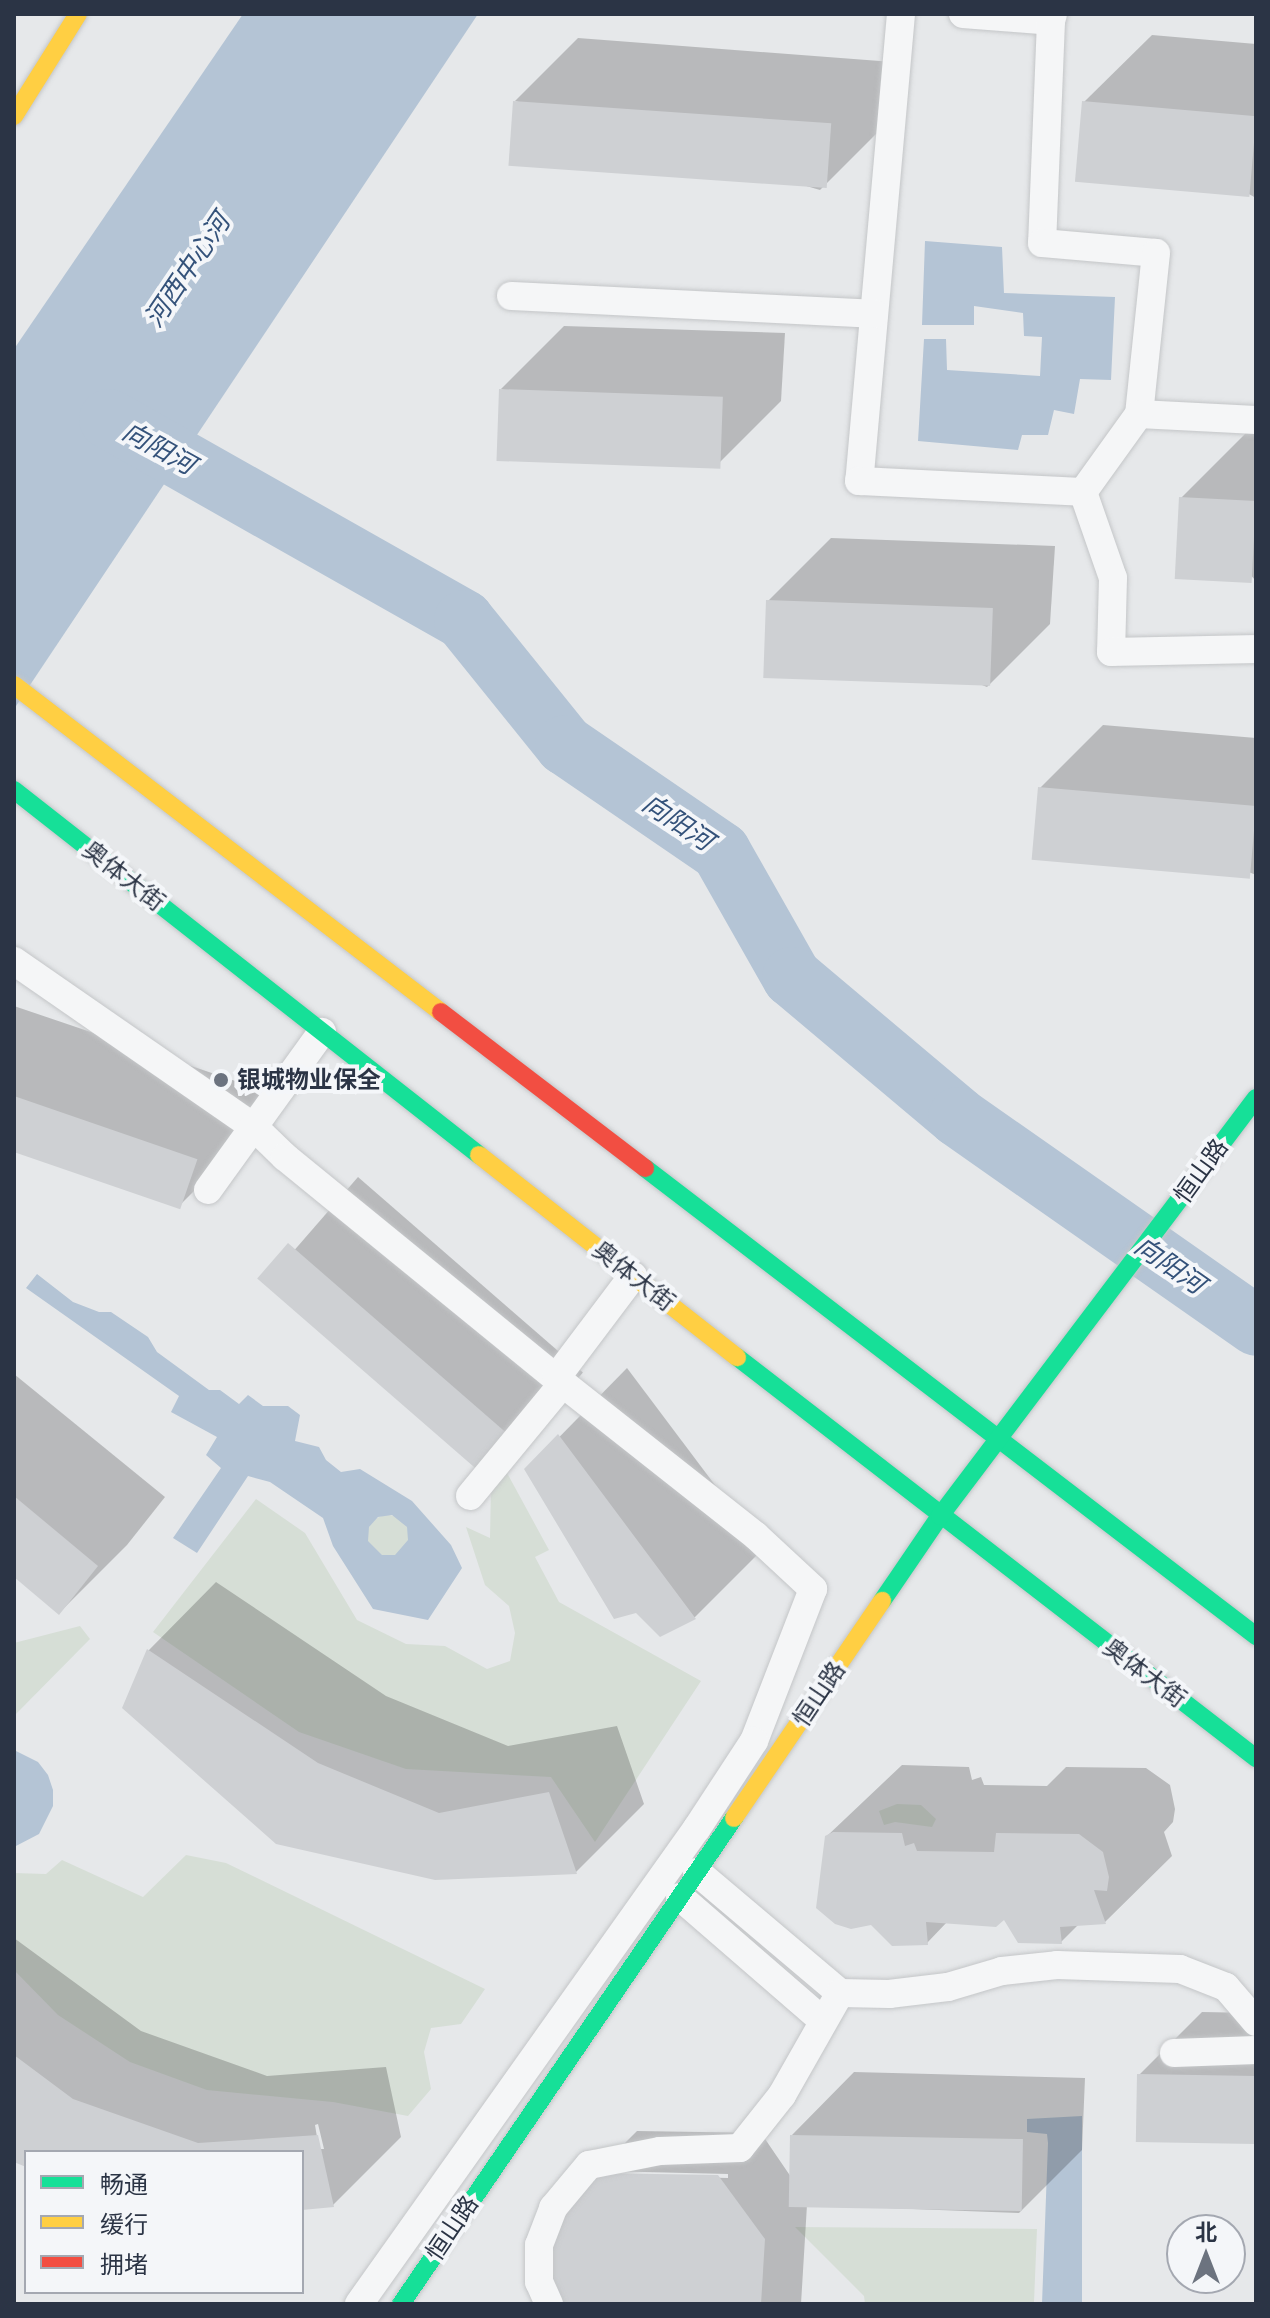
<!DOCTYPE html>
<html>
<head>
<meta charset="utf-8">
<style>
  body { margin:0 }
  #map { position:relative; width:1270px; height:2318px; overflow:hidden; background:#e6e8ea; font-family:"Public Sans","Noto Sans SC",sans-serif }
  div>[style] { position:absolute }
  .green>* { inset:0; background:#d6ded6 }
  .round { border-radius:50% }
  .water>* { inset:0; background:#b4c4d5 }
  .shadow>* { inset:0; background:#0003; transform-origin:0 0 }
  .river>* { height:60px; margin:-30px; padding:0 30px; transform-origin:30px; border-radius:30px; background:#b4c4d5 }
  .building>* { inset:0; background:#ced0d3; transform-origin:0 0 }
  .roads { filter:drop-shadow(0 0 2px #c4c6c8) drop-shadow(0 0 2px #c4c6c8) }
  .street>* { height:28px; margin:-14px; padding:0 14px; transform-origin:14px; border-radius:14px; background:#f5f6f7 }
  .fast>* { height:18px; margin:-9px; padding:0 9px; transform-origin:9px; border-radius:9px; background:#16e098 }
  .slow>* { height:18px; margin:-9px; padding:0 9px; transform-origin:9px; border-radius:9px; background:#ffcf43 }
  .jam>* { height:18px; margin:-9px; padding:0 9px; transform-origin:9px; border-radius:9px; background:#f24e42 }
  .dots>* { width:22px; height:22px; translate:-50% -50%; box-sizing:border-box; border:4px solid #f4f6f9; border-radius:50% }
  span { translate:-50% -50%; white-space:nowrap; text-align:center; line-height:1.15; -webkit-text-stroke:8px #f4f6f9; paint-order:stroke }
  .street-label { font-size:24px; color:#2b3445 }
  .poi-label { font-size:24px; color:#2b3445; font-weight:700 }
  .left { translate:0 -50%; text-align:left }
  .water-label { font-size:26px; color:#34527a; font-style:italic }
  .frame { position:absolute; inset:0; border:16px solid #2b3445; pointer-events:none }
  .legend { position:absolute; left:24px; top:2150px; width:280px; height:144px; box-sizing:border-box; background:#f4f6f9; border:2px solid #a4a8b1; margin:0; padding:10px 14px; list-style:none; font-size:24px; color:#2b3445 }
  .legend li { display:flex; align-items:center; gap:16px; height:40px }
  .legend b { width:40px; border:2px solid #a4a8b1 }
  .north { position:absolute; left:1166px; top:2214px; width:80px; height:80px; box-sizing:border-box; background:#f4f6f9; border:2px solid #a4a8b1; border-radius:50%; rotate:0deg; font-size:22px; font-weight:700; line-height:32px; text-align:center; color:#2b3445 }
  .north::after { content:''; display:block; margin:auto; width:28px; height:36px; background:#6c737f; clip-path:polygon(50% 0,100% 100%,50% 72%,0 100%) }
</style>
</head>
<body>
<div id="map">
  <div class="green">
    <i style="clip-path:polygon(507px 1473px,549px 1550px,535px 1557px,559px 1602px,701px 1681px,595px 1842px,551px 1777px,406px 1769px,299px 1732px,153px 1632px,256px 1499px,305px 1533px,357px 1620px,406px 1644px,445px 1646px,487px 1669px,510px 1661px,515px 1633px,509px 1606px,485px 1585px,466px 1527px,490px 1538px,491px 1487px)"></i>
    <i class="round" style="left:367px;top:1515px;width:42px;height:42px"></i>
    <i style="clip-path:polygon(80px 1626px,90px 1639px,14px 1716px,14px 1643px)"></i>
    <i style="clip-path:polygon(897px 1804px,921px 1805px,936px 1819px,932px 1827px,895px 1822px,884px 1825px,879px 1811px)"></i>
    <i style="clip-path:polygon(186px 1855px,226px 1863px,485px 1989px,461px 2024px,431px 2028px,424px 2052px,431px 2089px,408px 2116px,333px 2102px,207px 2090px,130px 2062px,58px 2015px,14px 1970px,14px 1873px,46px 1874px,62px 1860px,143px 1897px)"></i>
    <i style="clip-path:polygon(795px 2227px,1037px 2229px,1034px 2302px,865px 2304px,864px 2296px)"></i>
  </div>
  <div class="water">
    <i style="clip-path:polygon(243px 14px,478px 14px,14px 709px,14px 349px)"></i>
    <i style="clip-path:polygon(925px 241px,1002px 247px,1004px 293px,1115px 297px,1111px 380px,1080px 379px,1074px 414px,1054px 410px,1048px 435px,1022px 435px,1018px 450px,918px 441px,924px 339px,946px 339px,947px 370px,1040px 376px,1042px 337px,1024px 336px,1023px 313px,974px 306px,974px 325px,922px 325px)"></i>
    <i style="clip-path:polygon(evenodd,37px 1274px,73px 1302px,99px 1312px,111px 1312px,148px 1337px,157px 1352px,209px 1390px,220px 1390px,239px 1404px,248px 1395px,263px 1406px,288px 1406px,300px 1415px,295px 1441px,319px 1447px,326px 1460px,341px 1472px,360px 1469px,412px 1501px,451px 1545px,462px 1568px,428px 1620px,373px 1609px,333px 1546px,323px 1518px,270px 1482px,248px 1476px,197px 1553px,173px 1538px,221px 1468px,206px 1455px,217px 1437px,171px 1412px,179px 1396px,26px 1288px,37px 1274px,392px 1515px,407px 1527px,408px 1540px,395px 1555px,382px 1555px,368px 1541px,369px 1527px,378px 1517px,392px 1515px)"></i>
    <i style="clip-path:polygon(14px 1750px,38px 1762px,48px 1775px,53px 1790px,53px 1806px,39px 1834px,14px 1847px)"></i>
    <i style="clip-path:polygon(1082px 2116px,1082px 2304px,1042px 2304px,1048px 2143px,1047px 2134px,1027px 2132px,1027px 2119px)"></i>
  </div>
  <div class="shadow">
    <i style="clip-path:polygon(1152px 35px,1256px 44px,1256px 198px,1084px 102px)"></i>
    <i style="clip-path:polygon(578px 38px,893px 62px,883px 127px,820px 190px,515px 101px)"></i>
    <i style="clip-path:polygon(564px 326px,785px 333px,781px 401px,718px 464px,501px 389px)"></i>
    <i style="clip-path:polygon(1248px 431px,1256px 431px,1256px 581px,1181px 498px)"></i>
    <i style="clip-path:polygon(831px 538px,1055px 546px,1050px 624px,987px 687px,768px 601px)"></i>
    <i style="clip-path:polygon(1103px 725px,1256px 738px,1256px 875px,1040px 788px)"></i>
    <i style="clip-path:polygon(14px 1006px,265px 1091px,249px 1136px,181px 1204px,14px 1147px)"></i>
    <i style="left:358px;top:1177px;width:298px;height:141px;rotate:41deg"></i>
    <i style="clip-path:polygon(627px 1368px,763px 1549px,695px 1617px,661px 1634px,637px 1611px,527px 1470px)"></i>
    <i style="clip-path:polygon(14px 1374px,165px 1497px,127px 1545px,59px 1613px,14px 1575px)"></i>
    <i style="clip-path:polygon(216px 1582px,386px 1696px,508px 1746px,617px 1726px,644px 1804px,576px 1872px,125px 1707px,149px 1650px)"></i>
    <i style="clip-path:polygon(902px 1765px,969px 1767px,972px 1780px,981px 1777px,984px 1785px,1047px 1786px,1066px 1767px,1146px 1768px,1170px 1785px,1175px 1809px,1173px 1822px,1164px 1832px,1172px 1856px,1105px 1922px,1079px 1924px,1061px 1942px,1005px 1917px,948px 1921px,927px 1943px,827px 1836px)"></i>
    <i style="clip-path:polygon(evenodd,14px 1938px,141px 2031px,267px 2076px,386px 2067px,401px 2137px,333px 2205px,302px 2208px,302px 2152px,26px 2152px,26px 2165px,14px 2160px,14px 1938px,318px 2124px,324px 2149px,319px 2149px,315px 2125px,318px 2124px)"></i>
    <i style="clip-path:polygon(1202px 2012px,1256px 2013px,1256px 2141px,1139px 2075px)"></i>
    <i style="clip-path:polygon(evenodd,854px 2072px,1085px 2078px,1082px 2150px,1019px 2213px,807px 2205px,801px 2304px,561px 2304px,594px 2174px,637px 2131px,761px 2133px,791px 2177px,792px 2135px,854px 2072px,602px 2171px,728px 2174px,728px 2178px,602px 2175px,602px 2171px)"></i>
  </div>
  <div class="river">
    <i style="left:109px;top:419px;width:408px;rotate:29.5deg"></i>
    <i style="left:464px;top:620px;width:161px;rotate:51.1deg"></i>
    <i style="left:565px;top:745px;width:189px;rotate:34.4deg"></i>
    <i style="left:721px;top:852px;width:144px;rotate:60.4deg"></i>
    <i style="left:792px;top:977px;width:217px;rotate:40.1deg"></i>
    <i style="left:958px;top:1117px;width:364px;rotate:35deg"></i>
  </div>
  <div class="building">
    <i style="left:513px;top:101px;width:319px;height:65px;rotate:4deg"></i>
    <i style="left:1082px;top:101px;width:175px;height:81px;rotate:5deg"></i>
    <i style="left:499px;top:389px;width:224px;height:72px;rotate:2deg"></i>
    <i style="left:1179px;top:497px;width:77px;height:82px;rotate:3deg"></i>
    <i style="left:766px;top:600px;width:227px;height:78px;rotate:2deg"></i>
    <i style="left:1038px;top:787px;width:219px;height:73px;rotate:5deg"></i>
    <i style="left:14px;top:1096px;width:194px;height:53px;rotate:19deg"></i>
    <i style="left:288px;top:1243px;width:303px;height:47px;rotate:41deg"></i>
    <i style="clip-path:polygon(558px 1434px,696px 1619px,660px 1637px,636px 1613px,614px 1619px,524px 1469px)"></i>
    <i style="clip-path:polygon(14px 1496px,98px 1566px,59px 1615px,14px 1577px)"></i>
    <i style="clip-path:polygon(147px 1649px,318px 1763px,439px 1813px,549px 1792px,577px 1874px,435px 1880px,276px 1844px,122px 1708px)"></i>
    <i style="clip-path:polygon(833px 1832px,902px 1833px,905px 1846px,914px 1843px,917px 1851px,994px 1852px,996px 1833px,1079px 1834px,1103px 1852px,1109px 1877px,1107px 1891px,1094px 1890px,1106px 1924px,1060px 1927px,1062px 1944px,1018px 1943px,1004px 1920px,996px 1927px,926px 1922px,928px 1945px,892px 1946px,871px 1925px,851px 1929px,835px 1924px,816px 1908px,825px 1836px)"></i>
    <i style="clip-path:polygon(14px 2055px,73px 2099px,198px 2143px,318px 2135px,334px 2207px,302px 2210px,302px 2152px,26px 2152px,26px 2167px,14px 2162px)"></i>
    <i style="left:1137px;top:2074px;width:119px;height:68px;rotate:1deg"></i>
    <i style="left:790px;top:2135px;width:233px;height:72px;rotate:1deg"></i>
    <i style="clip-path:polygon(592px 2173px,718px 2175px,765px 2239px,761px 2304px,559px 2304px,551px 2277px,552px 2239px,561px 2213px)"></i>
  </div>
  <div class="roads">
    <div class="street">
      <i style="left:901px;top:14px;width:469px;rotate:95.1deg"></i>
      <i style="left:859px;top:481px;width:224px;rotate:2.8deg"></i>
      <i style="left:1083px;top:492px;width:91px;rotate:70.8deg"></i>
      <i style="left:1113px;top:578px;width:74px;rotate:91.5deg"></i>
      <i style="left:1111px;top:652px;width:145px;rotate:-1.2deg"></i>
      <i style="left:963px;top:14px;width:88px;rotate:4.5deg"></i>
      <i style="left:1051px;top:21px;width:7px;rotate:-74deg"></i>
      <i style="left:1051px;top:21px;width:222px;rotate:92.3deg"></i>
      <i style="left:1042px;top:243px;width:114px;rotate:5deg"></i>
      <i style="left:1156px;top:253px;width:162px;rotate:96deg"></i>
      <i style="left:1139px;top:414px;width:117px;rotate:2.9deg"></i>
      <i style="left:511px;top:296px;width:363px;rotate:2.8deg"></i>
      <i style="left:1083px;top:492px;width:96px;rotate:-54.3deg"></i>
      <i style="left:14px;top:961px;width:292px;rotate:34.7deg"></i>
      <i style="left:254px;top:1127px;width:43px;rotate:44.1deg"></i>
      <i style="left:285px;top:1157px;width:350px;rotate:39.2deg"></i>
      <i style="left:556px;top:1378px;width:255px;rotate:38.3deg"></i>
      <i style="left:756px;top:1536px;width:78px;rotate:42.9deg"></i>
      <i style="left:813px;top:1589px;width:163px;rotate:111.2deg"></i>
      <i style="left:754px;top:1741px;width:104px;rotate:123.2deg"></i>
      <i style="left:697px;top:1828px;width:584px;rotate:125.38deg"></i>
      <i style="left:208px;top:1190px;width:195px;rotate:-54.2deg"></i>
      <i style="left:556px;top:1378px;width:128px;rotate:-53deg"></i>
      <i style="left:470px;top:1496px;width:146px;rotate:-50.5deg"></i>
      <i style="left:697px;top:1872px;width:187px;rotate:40.2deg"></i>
      <i style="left:680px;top:1897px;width:189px;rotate:40.9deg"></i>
      <i style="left:1174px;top:2053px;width:82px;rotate:-2.1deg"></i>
      <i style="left:549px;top:2304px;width:24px;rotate:-114deg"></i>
      <i style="left:539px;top:2282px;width:37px;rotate:-90deg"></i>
      <i style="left:539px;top:2245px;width:40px;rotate:-69deg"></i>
      <i style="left:553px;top:2208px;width:56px;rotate:-50.1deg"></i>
      <i style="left:589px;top:2165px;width:72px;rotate:-11.2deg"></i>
      <i style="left:660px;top:2151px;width:80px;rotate:-2.1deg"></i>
      <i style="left:740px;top:2148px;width:68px;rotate:-51.6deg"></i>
      <i style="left:782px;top:2095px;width:117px;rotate:-60.4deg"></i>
      <i style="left:840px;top:1993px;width:49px;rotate:1.2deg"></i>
      <i style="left:889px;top:1994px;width:59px;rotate:-6.8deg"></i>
      <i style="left:948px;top:1987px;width:56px;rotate:-16.5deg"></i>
      <i style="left:1002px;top:1971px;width:55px;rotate:-6.2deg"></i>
      <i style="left:1057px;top:1965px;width:123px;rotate:1.9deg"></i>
      <i style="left:1180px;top:1969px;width:49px;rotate:21.4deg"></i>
      <i style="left:1226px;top:1987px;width:46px;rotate:49.4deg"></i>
    </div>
    <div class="fast">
      <i style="left:14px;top:790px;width:591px;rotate:38.13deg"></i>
      <i style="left:645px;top:1168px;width:770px;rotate:37.45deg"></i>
      <i style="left:737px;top:1357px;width:656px;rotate:37.69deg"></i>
      <i style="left:882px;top:1601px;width:103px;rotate:-55.7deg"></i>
      <i style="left:940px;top:1516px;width:524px;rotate:-52.91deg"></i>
      <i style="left:401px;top:2304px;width:589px;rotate:-55.58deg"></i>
    </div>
    <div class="slow">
      <i style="left:14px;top:116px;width:120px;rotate:-57.9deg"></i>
      <i style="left:14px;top:685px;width:538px;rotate:37.45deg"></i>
      <i style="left:479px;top:1155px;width:328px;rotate:38.1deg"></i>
      <i style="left:734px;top:1818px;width:263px;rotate:-55.7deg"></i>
    </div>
    <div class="jam">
      <i style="left:441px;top:1012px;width:257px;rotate:37.4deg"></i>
    </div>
  </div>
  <div class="dots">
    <i style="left:221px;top:1080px;background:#6c737f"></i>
  </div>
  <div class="street-label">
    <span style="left:124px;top:876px;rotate:38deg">奥体大街</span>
    <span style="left:1201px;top:1171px;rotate:-54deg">恒山路</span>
    <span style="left:634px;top:1276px;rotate:38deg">奥体大街</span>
    <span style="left:1145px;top:1673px;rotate:37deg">奥体大街</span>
    <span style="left:819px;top:1694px;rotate:-56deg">恒山路</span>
    <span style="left:452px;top:2228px;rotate:-56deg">恒山路</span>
  </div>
  <div class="poi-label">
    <span class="left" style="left:237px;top:1080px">银城物业保全</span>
  </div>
  <div class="water-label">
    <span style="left:187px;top:270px;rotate:-56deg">河西中心河</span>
    <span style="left:159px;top:448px;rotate:29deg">向阳河</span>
    <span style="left:678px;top:822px;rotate:34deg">向阳河</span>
    <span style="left:1170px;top:1265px;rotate:35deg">向阳河</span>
  </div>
  <div class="frame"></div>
  <ul class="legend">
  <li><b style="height:10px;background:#16e098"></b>畅通</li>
  <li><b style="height:10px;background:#ffcf43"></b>缓行</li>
  <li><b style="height:10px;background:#f24e42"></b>拥堵</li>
  </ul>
  <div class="north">北</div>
</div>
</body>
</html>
